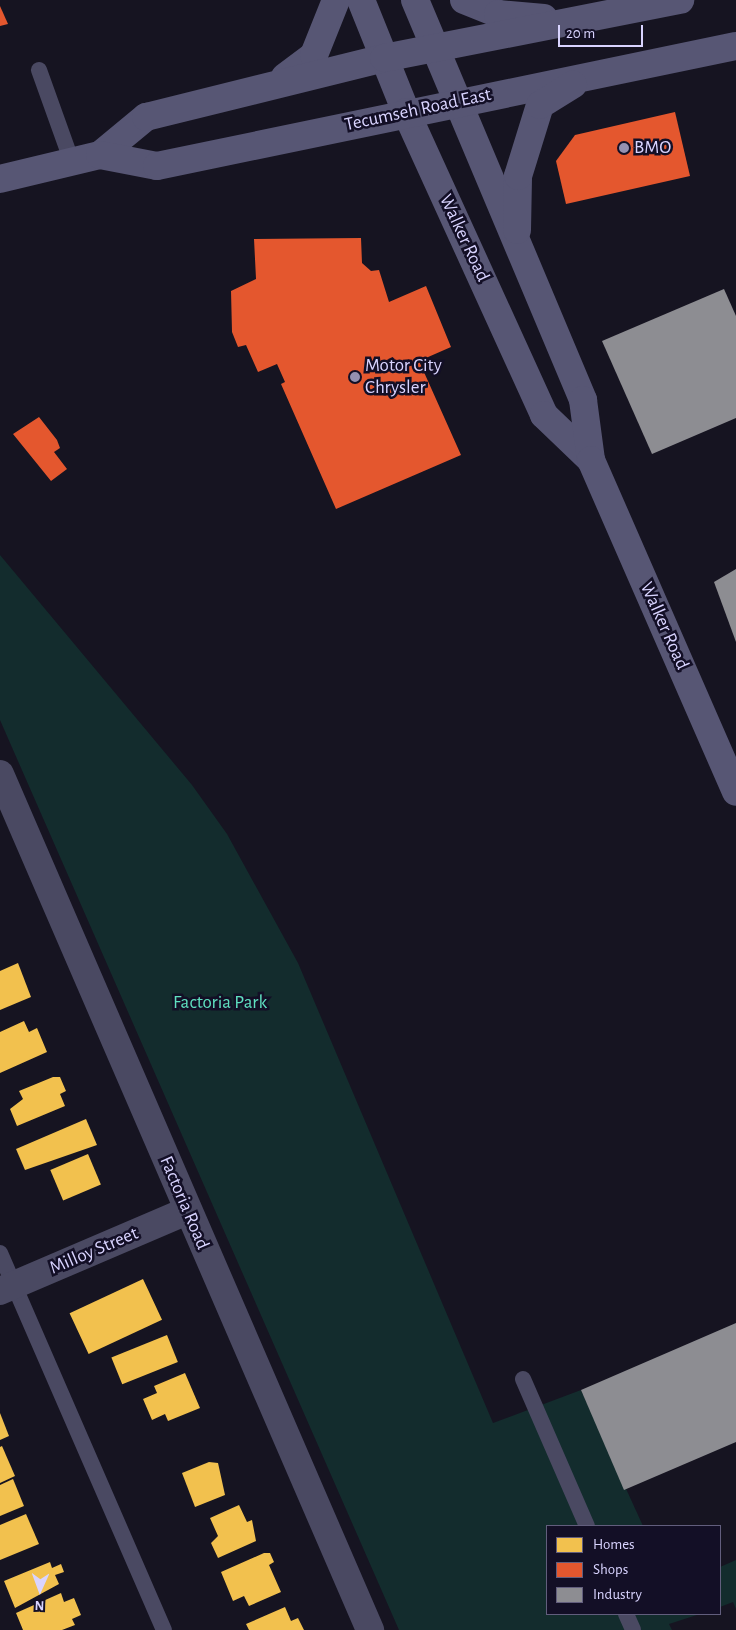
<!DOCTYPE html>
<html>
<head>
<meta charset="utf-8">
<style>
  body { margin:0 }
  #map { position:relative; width:736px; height:1630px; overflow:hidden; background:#161421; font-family:"Alegreya Sans",sans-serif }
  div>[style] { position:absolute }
  .green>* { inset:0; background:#132c2d }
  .homes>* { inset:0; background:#f2c14e; transform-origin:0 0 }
  .shops>* { inset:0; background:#e4572e }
  .industry>* { inset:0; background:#8d8d92 }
  .lane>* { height:16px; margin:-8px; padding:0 8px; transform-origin:8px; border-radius:8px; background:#4a4962 }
  .street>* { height:28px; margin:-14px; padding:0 14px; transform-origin:14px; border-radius:14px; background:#4a4962 }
  .secondary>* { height:28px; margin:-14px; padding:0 14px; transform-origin:14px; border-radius:14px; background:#575674 }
  .dots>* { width:14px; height:14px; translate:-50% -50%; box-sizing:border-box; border:2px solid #130f26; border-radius:50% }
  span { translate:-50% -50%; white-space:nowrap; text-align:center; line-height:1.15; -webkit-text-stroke:5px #130f26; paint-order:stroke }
  .street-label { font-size:19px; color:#d9d4ff }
  .poi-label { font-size:19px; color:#d9d4ff }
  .left { translate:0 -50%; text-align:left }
  .park-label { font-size:19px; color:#5fe0c0 }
  .legend { position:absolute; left:546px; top:1525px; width:175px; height:90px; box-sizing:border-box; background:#130f26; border:1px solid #625e7d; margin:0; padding:6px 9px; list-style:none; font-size:15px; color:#d9d4ff }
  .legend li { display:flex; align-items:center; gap:10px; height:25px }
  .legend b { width:25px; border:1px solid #625e7d }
  .north { position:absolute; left:15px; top:1565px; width:50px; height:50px; -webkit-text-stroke:4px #130f26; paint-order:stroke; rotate:182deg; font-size:14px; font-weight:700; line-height:20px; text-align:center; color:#d9d4ff }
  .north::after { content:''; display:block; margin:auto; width:18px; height:22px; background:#d9d4ff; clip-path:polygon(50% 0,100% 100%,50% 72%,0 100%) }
  .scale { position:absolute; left:558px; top:25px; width:85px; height:22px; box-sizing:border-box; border:2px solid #d9d4ff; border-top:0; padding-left:6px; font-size:15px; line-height:18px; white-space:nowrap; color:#d9d4ff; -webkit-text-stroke:4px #130f26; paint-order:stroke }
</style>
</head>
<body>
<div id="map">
  <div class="green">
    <i style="clip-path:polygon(0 555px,192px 785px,227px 834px,298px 963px,493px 1423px,581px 1390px,643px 1526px,547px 1526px,547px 1614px,700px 1614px,669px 1624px,672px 1630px,399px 1630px,0 720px)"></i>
    <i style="clip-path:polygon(736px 1560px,736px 1609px,733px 1602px,720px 1607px,720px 1567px)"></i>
  </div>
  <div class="homes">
    <i style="clip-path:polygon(18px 963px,31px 997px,0 1010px,0 971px)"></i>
    <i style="clip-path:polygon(24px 1021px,29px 1032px,37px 1028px,47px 1052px,0 1073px,0 1032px)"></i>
    <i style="clip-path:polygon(53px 1077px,60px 1077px,66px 1091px,60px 1094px,65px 1106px,17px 1126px,10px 1109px,23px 1099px,19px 1091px)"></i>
    <i style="clip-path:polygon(86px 1119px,97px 1145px,25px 1170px,16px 1149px)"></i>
    <i style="left:88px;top:1154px;width:33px;height:41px;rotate:67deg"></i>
    <i style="left:143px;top:1279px;width:45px;height:81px;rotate:65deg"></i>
    <i style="left:167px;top:1335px;width:29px;height:60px;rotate:68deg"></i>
    <i style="clip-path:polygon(185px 1373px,200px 1408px,168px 1421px,165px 1414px,152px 1420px,143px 1399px,157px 1393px,154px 1386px)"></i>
    <i style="clip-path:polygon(0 1413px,9px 1436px,0 1440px)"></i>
    <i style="clip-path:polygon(2px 1446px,15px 1476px,0 1483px,0 1447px)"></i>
    <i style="clip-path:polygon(209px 1462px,218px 1463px,225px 1495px,195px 1507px,182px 1473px)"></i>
    <i style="clip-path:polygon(13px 1479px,24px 1506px,0 1516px,0 1485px)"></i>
    <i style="clip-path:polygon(239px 1505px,247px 1522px,252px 1520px,256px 1541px,218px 1558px,211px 1543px,218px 1536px,210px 1518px)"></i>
    <i style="clip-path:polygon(26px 1514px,39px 1544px,0 1560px,0 1525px)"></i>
    <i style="clip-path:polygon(264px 1553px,270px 1553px,274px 1562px,269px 1565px,281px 1592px,249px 1606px,244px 1596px,233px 1601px,221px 1572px)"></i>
    <i style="clip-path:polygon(50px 1562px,52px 1568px,61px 1564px,64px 1572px,55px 1575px,59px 1584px,15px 1608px,4px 1581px)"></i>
    <i style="clip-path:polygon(61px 1593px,64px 1602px,74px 1598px,81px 1615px,72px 1619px,75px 1625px,62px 1630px,23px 1630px,16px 1613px)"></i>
    <i style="clip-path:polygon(285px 1607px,291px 1621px,298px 1618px,304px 1630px,249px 1630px,246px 1624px)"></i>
  </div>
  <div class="shops">
    <i style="clip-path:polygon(0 6px,8px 24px,0 26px)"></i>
    <i style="clip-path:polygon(675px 112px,690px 176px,566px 204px,556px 161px,575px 135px)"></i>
    <i style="clip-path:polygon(361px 238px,362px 263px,371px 271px,379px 270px,389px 302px,426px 286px,451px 347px,419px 361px,461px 455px,336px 509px,281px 384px,285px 382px,277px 364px,258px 372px,246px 345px,238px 347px,232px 332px,231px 291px,256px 279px,254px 239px)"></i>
    <i style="clip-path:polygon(39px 417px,57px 440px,60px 448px,54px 452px,67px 469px,51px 481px,13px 434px)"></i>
  </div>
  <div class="industry">
    <i style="clip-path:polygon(724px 289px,736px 316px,736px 418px,652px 454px,602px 341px)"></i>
    <i style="clip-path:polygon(736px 569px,736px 642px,714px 582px)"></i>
    <i style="clip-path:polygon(736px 1323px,736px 1442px,624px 1490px,581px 1390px)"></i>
  </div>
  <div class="lane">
    <i style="left:39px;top:70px;width:98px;rotate:70.3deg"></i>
    <i style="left:0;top:1253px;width:411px;rotate:66.5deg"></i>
    <i style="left:523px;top:1379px;width:160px;rotate:66.5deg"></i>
    <i style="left:626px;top:1614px;width:17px;rotate:66deg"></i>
  </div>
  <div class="street">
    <i style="left:0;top:774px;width:933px;rotate:66.62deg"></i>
    <i style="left:0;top:1291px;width:203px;rotate:-23.2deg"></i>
  </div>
  <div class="secondary">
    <i style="left:361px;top:0;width:121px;rotate:68.1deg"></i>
    <i style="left:406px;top:112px;width:333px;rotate:65.5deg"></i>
    <i style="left:544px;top:415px;width:65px;rotate:43.8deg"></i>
    <i style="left:415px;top:0;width:434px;rotate:67.2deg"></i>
    <i style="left:583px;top:400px;width:61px;rotate:82.4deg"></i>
    <i style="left:591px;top:460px;width:362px;rotate:66.4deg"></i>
    <i style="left:464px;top:0;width:37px;rotate:22deg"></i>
    <i style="left:498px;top:14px;width:46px;rotate:5deg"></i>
    <i style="left:285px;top:77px;width:36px;rotate:-37deg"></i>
    <i style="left:314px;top:55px;width:59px;rotate:-68.2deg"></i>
    <i style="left:100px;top:155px;width:60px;rotate:-39.6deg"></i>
    <i style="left:146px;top:117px;width:245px;rotate:-13.9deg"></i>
    <i style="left:384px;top:58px;width:302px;rotate:-11.1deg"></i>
    <i style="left:0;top:179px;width:103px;rotate:-13.5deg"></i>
    <i style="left:100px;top:155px;width:58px;rotate:10.9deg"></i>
    <i style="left:157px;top:166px;width:591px;rotate:-11.71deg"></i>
    <i style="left:517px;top:230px;width:54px;rotate:-88.9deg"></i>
    <i style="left:518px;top:176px;width:74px;rotate:-72.8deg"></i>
    <i style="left:540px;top:105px;width:39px;rotate:-32deg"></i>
  </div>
  <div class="dots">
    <i style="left:624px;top:148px;background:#9591b1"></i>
    <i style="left:355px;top:377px;background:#9591b1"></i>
  </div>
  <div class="street-label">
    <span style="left:418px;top:110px;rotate:-12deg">Tecumseh Road East</span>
    <span style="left:464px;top:238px;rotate:65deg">Walker Road</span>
    <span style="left:664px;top:626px;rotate:66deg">Walker Road</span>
    <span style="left:184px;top:1203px;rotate:67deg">Factoria Road</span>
    <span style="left:94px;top:1251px;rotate:-23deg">Milloy Street</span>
  </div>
  <div class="poi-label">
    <span class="left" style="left:634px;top:148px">BMO</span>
    <span class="left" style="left:365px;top:377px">Motor City<br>Chrysler</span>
  </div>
  <div class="park-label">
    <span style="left:220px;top:1003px">Factoria Park</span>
  </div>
  <ul class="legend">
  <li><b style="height:14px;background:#f2c14e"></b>Homes</li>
  <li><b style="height:14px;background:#e4572e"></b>Shops</li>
  <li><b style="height:14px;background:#8d8d92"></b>Industry</li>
  </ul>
  <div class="north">N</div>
  <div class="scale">20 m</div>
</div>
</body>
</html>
